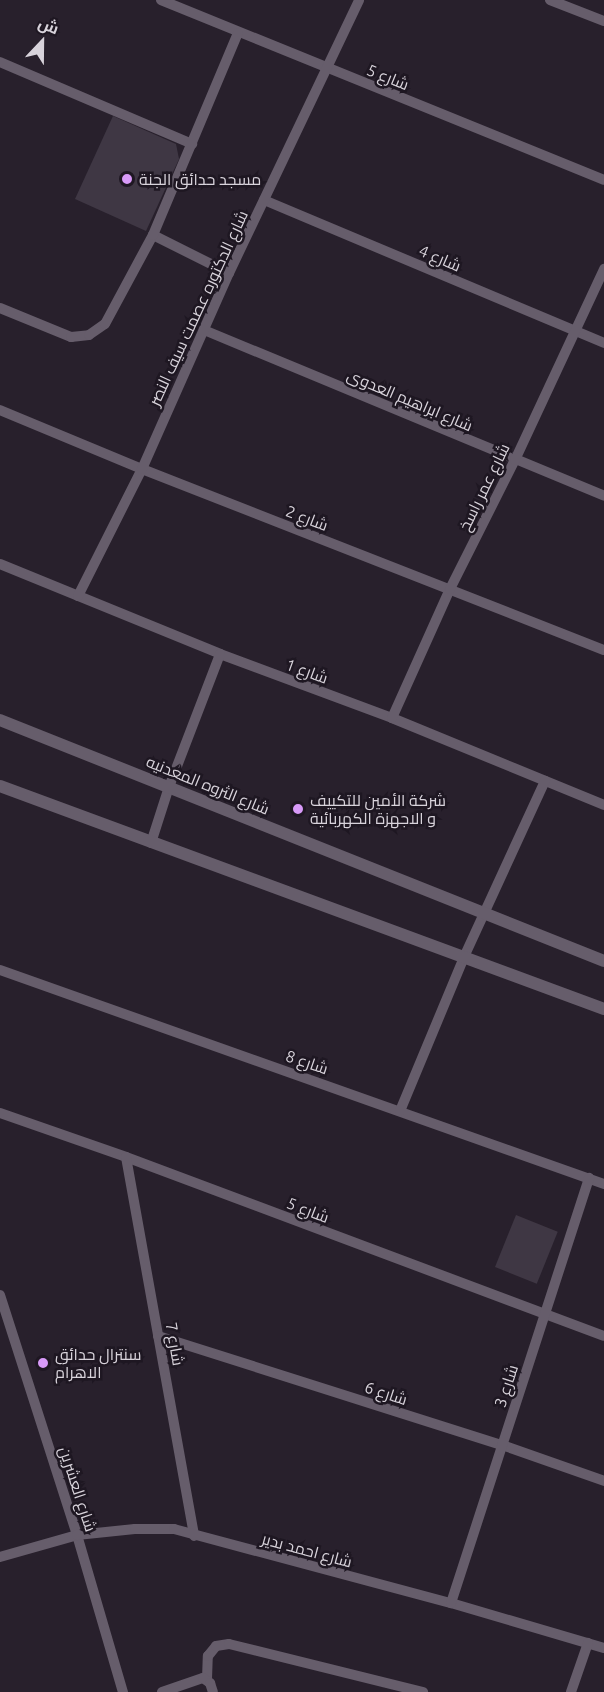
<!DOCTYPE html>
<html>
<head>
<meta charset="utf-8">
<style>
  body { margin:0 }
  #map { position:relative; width:604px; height:1692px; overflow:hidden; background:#28202c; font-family:Ubuntu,Cairo,sans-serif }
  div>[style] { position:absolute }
  .building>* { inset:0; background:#3f3744; transform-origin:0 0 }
  .minor>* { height:10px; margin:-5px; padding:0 5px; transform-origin:5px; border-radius:5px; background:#665d6b }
  .tertiary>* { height:12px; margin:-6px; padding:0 6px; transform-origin:6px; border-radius:6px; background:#665d6b }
  .dots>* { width:16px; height:16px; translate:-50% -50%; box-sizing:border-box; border:3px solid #1e1722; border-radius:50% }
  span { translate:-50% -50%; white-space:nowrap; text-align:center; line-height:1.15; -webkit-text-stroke:5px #1e1722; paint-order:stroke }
  .street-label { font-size:16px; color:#d8d3db }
  .poi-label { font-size:16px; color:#d8d3db }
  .left { translate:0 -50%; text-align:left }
  .north { position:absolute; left:12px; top:12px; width:60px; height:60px; -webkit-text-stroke:4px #1e1722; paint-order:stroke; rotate:22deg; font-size:16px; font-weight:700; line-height:24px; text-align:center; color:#d8d3db }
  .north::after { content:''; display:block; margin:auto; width:21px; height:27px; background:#d8d3db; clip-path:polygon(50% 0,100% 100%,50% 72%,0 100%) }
</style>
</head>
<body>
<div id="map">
  <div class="building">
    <i style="clip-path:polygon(113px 116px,176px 144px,179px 159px,146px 231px,75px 199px)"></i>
    <i style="left:516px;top:1215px;width:45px;height:56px;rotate:22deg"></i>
  </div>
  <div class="minor">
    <i style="left:161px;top:0;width:478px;rotate:22.1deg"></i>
    <i style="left:550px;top:0;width:58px;rotate:21.3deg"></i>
    <i style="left:0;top:62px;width:209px;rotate:23.1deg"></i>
    <i style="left:264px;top:200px;width:369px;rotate:22.8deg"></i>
    <i style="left:153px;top:235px;width:85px;rotate:26.6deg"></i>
    <i style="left:0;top:308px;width:77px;rotate:22.2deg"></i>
    <i style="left:71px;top:337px;width:18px;rotate:-6deg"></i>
    <i style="left:89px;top:335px;width:19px;rotate:-35deg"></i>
    <i style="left:105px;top:324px;width:101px;rotate:-61.7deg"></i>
    <i style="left:153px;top:235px;width:219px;rotate:-67.2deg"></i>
    <i style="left:204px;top:330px;width:433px;rotate:22.5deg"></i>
    <i style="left:0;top:410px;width:154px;rotate:22.6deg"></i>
    <i style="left:142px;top:469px;width:496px;rotate:21.4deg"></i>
    <i style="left:0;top:564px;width:238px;rotate:22.2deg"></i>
    <i style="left:220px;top:654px;width:184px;rotate:20.4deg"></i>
    <i style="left:392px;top:718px;width:229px;rotate:22.3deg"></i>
    <i style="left:78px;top:596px;width:142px;rotate:-63.3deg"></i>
    <i style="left:142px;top:469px;width:214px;rotate:-66.1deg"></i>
    <i style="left:229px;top:273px;width:302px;rotate:-64.5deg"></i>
    <i style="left:392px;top:718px;width:141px;rotate:-65.8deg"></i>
    <i style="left:450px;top:589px;width:144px;rotate:-63.3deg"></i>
    <i style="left:515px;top:460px;width:211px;rotate:-65deg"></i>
    <i style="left:151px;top:843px;width:59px;rotate:-72.2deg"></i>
    <i style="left:169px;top:787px;width:142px;rotate:-69deg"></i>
    <i style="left:0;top:970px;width:641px;rotate:19.51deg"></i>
    <i style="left:400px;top:1111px;width:167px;rotate:-67.4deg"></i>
    <i style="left:464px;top:957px;width:194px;rotate:-65.3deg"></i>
    <i style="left:0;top:1113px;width:133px;rotate:19.2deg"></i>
    <i style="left:126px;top:1157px;width:510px;rotate:20.53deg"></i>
    <i style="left:126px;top:1157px;width:385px;rotate:79.8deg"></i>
    <i style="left:0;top:1295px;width:252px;rotate:72.2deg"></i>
    <i style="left:77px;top:1535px;width:164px;rotate:73.7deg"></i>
    <i style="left:158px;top:1336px;width:361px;rotate:17.6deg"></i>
    <i style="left:502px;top:1445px;width:108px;rotate:19.4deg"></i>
    <i style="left:0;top:1557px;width:80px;rotate:-15.9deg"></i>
    <i style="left:77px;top:1535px;width:58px;rotate:-5.9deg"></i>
    <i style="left:135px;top:1529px;width:39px"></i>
    <i style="left:174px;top:1529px;width:287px;rotate:15deg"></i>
    <i style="left:451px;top:1603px;width:159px;rotate:16.4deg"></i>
    <i style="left:451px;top:1603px;width:447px;rotate:-72deg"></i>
    <i style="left:207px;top:1679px;width:23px;rotate:-88deg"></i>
    <i style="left:208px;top:1656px;width:13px;rotate:-51deg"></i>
    <i style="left:216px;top:1646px;width:13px;rotate:-9deg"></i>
    <i style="left:229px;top:1644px;width:200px;rotate:13.9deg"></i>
    <i style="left:162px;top:1692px;width:43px;rotate:-18.9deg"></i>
    <i style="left:203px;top:1678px;width:9px;rotate:36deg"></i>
    <i style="left:210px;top:1683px;width:9px;rotate:72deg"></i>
    <i style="left:571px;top:1692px;width:52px;rotate:-70.9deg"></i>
  </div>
  <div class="tertiary">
    <i style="left:0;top:720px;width:650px;rotate:21.75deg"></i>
    <i style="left:0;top:786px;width:644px;rotate:20.26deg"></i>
  </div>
  <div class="dots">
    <i style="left:127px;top:179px;background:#d89af8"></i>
    <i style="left:298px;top:809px;background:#d89af8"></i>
    <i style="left:43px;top:1363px;background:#d89af8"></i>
  </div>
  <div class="street-label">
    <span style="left:388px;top:77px;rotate:22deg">شارع 5</span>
    <span style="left:440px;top:258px;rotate:23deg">شارع 4</span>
    <span style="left:198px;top:308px;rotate:-65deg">شارع الدكتوره عصمت سيف النصر</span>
    <span style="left:410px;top:400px;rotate:23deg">شارع ابراهيم العدوى</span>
    <span style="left:484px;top:487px;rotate:-64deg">شارع عمر راسخ</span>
    <span style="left:307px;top:518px;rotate:21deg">شارع 2</span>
    <span style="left:307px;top:671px;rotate:20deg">شارع 1</span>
    <span style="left:208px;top:785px;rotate:22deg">شارع الثروه المعدنيه</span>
    <span style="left:307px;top:1062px;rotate:19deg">شارع 8</span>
    <span style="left:308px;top:1210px;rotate:21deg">شارع 5</span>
    <span style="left:175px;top:1344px;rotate:80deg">شارع 7</span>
    <span style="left:506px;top:1386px;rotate:-72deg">شارع 3</span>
    <span style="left:386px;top:1393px;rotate:18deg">شارع 6</span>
    <span style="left:78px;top:1489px;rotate:72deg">شارع العشرين</span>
    <span style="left:307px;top:1550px;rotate:15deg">شارع احمد بدير</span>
  </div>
  <div class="poi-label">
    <span class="left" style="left:139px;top:179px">مسجد حدائق الجنة</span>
    <span class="left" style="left:310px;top:809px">شركة الأمين للتكييف<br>و الاجهزة الكهربائية</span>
    <span class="left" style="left:55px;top:1363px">سنترال حدائق<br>الاهرام</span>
  </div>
  <div class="north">ش</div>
</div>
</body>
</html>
